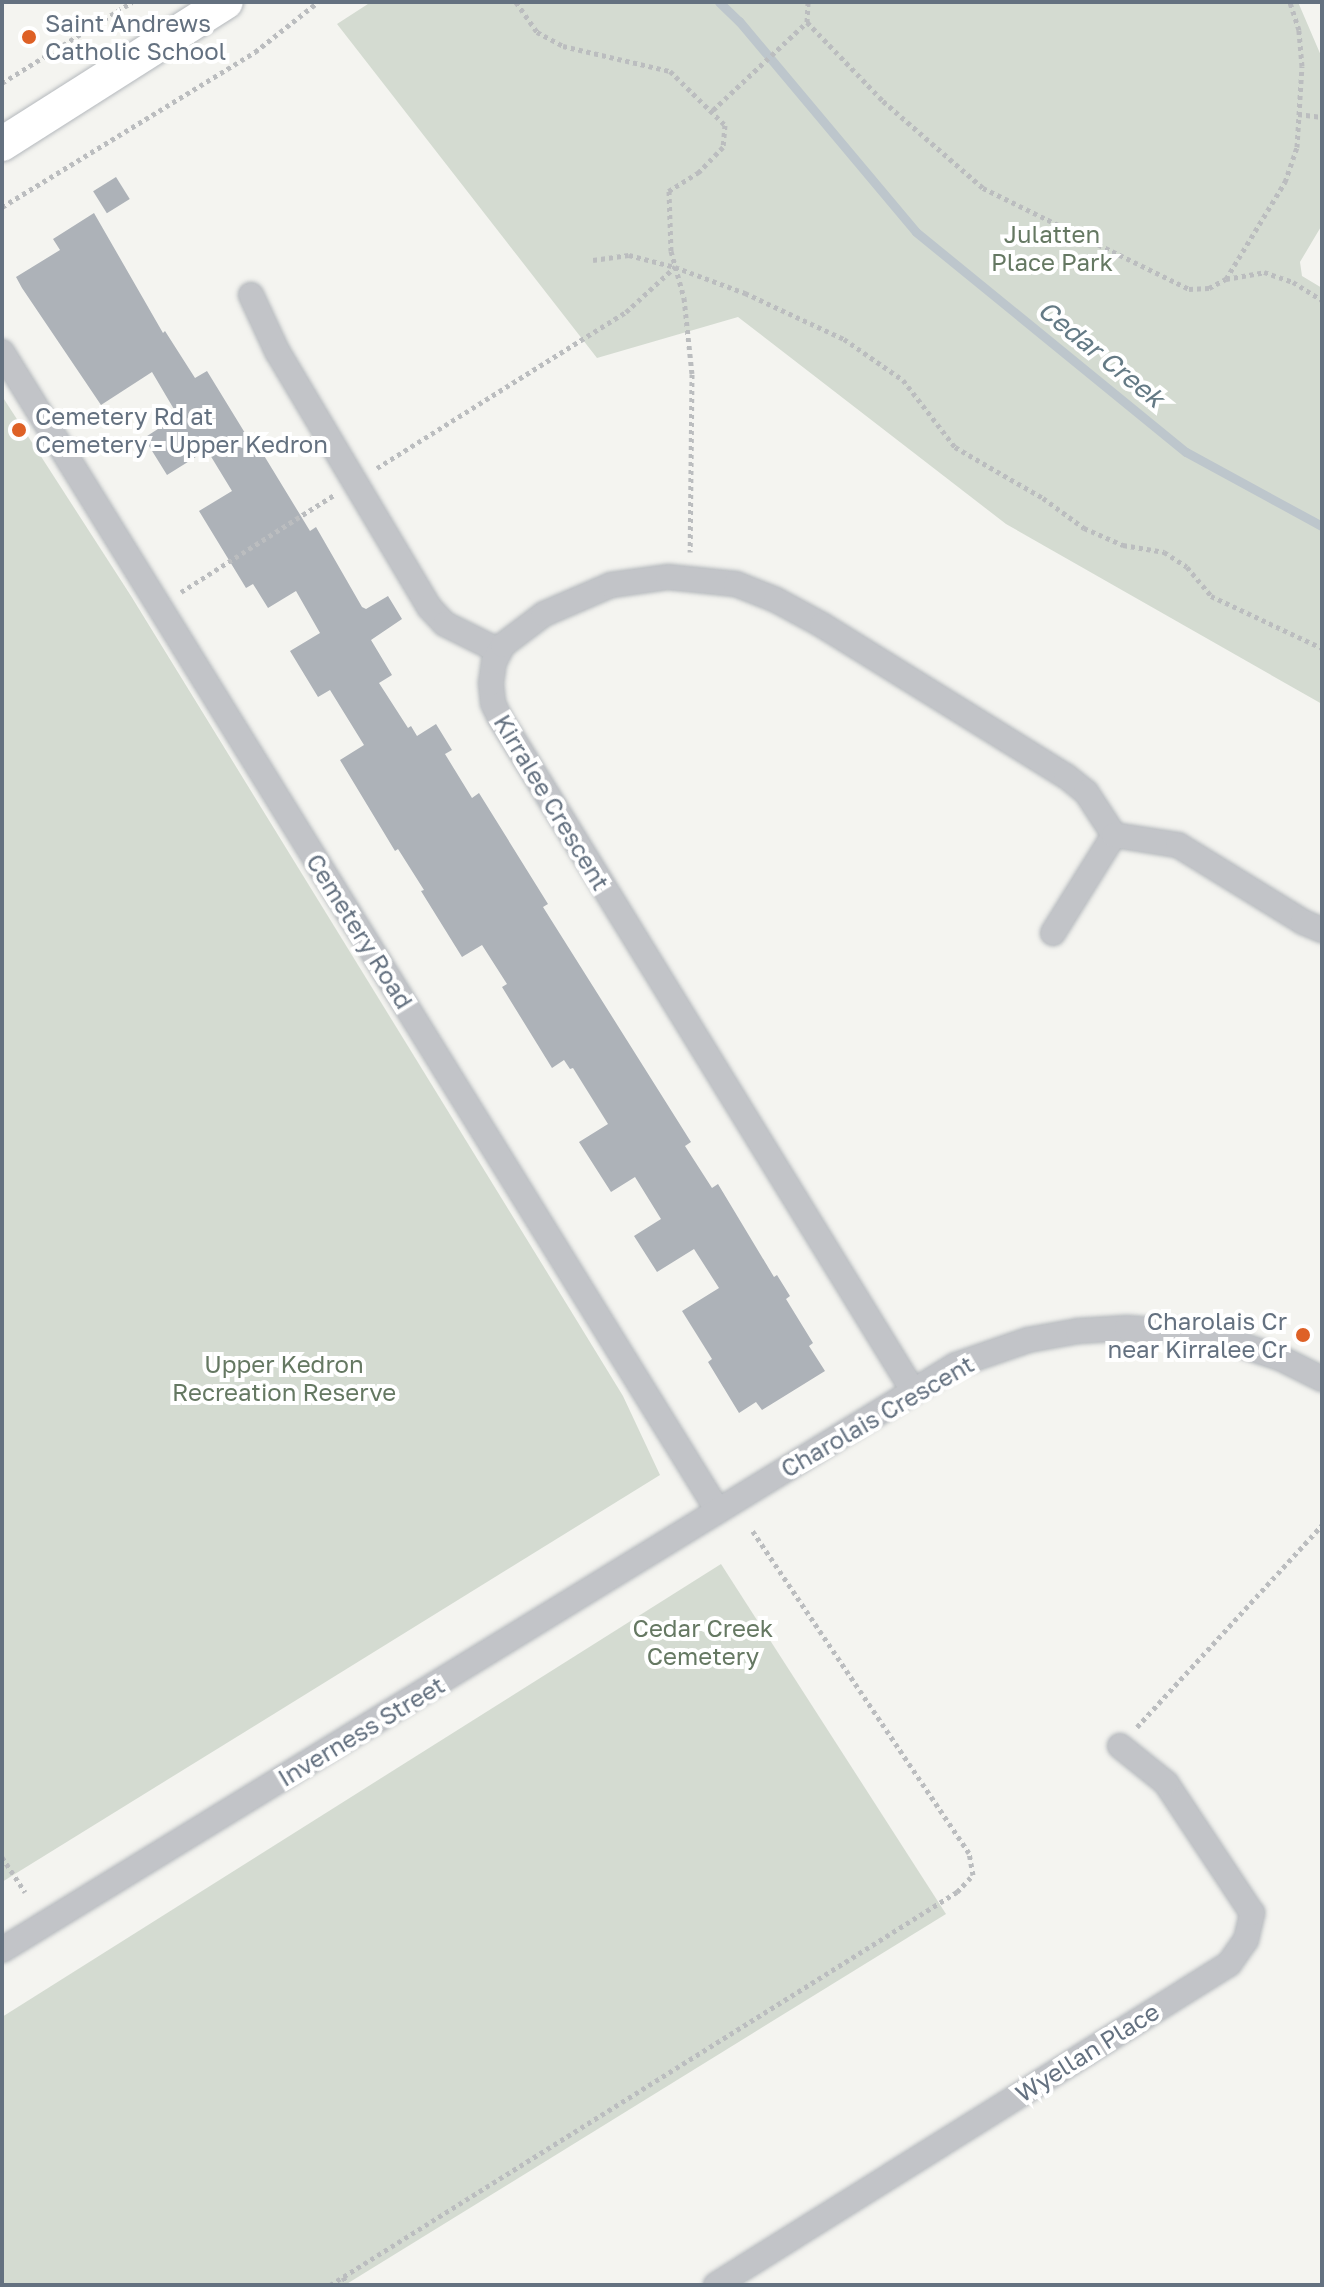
<!DOCTYPE html>
<html>
<head>
<meta charset="utf-8">
<style>
  body { margin:0 }
  #map { position:relative; width:1324px; height:2287px; overflow:hidden; background:#f4f4f0; font-family:"Golos Text",sans-serif }
  div>[style] { position:absolute }
  .green>* { inset:0; background:#d4dbd1 }
  .stream>* { height:9px; margin:-4.5px; padding:0 4.5px; transform-origin:4.5px; border-radius:4.5px; background:#bdc6cc }
  .building>* { inset:0; background:#adb2b8; transform-origin:0 0 }
  .path>* { height:5px; margin-top:-2.5px; transform-origin:0; background:repeating-linear-gradient(90deg,#bbbdbf 0 4px,transparent 0 8px) }
  .roads { filter:drop-shadow(0 0 2px #b4b8bc) drop-shadow(0 0 2px #b4b8bc) }
  .street>* { height:24px; margin:-12px; padding:0 12px; transform-origin:12px; border-radius:12px; background:#c2c4c8 }
  .secondary>* { height:34px; margin:-17px; padding:0 17px; transform-origin:17px; border-radius:17px; background:#fff }
  .dots>* { width:22px; height:22px; translate:-50% -50%; box-sizing:border-box; border:4px solid #fff; border-radius:50% }
  span { translate:-50% -50%; white-space:nowrap; text-align:center; line-height:1.15; -webkit-text-stroke:8px #fff; paint-order:stroke }
  .poi-label { font-size:24px; color:#647180 }
  .left { translate:0 -50%; text-align:left }
  .right { translate:-100% -50%; text-align:right }
  .park-label { font-size:24px; color:#657862 }
  .street-label { font-size:24px; color:#647180 }
  .water-label { font-size:26px; color:#647a85; font-style:italic }
  .frame { position:absolute; inset:0; border:4px solid #647180; pointer-events:none }
</style>
</head>
<body>
<div id="map">
  <div class="green">
    <i style="clip-path:polygon(371px 2px,1298px 2px,1322px 58px,1322px 225px,1300px 262px,1302px 276px,1322px 288px,1322px 704px,1006px 524px,738px 317px,597px 358px,337px 24px)"></i>
    <i style="clip-path:polygon(2px 396px,131px 596px,574px 1316px,623px 1396px,660px 1475px,2px 1882px)"></i>
    <i style="clip-path:polygon(721px 1564px,946px 1914px,345px 2285px,2px 2285px,2px 2017px)"></i>
  </div>
  <div class="stream">
    <i style="left:719px;top:2px;width:28px;rotate:44deg"></i>
    <i style="left:739px;top:21px;width:275px;rotate:50deg"></i>
    <i style="left:916px;top:232px;width:348px;rotate:39.2deg"></i>
    <i style="left:1186px;top:452px;width:155px;rotate:28.6deg"></i>
  </div>
  <div class="building">
    <i style="left:116px;top:177px;width:26px;height:27px;rotate:58deg"></i>
    <i style="clip-path:polygon(94px 213px,163px 333px,165px 331px,195px 378px,207px 371px,256px 451px,260px 449px,310px 531px,316px 527px,362px 607px,366px 609px,388px 596px,402px 619px,371px 640px,392px 675px,379px 683px,408px 728px,411px 726px,417px 736px,436px 724px,452px 750px,445px 754px,472px 798px,479px 793px,548px 904px,543px 907px,691px 1142px,685px 1146px,712px 1188px,718px 1184px,774px 1277px,777px 1275px,790px 1296px,786px 1299px,813px 1343px,809px 1346px,825px 1371px,762px 1410px,756px 1402px,739px 1413px,708px 1362px,712px 1359px,682px 1311px,719px 1288px,694px 1249px,657px 1272px,634px 1236px,661px 1219px,635px 1177px,611px 1192px,579px 1142px,608px 1124px,573px 1068px,570px 1069px,564px 1060px,552px 1068px,502px 987px,507px 984px,482px 945px,462px 957px,421px 891px,424px 890px,398px 849px,395px 851px,340px 760px,364px 745px,330px 690px,318px 697px,290px 651px,320px 633px,296px 591px,268px 608px,253px 584px,246px 588px,199px 511px,232px 491px,207px 450px,167px 475px,144px 438px,178px 416px,152px 372px,101px 405px,22px 288px,16px 277px,60px 250px,53px 239px)"></i>
  </div>
  <div class="path">
    <i style="left:516px;top:2px;width:37px;rotate:55deg"></i>
    <i style="left:537px;top:32px;width:30px;rotate:28deg"></i>
    <i style="left:563px;top:46px;width:110px;rotate:13.2deg"></i>
    <i style="left:670px;top:71px;width:77px;rotate:44.5deg"></i>
    <i style="left:725px;top:125px;width:22px;rotate:95deg"></i>
    <i style="left:723px;top:147px;width:35px;rotate:134deg"></i>
    <i style="left:699px;top:172px;width:36px;rotate:148deg"></i>
    <i style="left:669px;top:191px;width:60px;rotate:88.1deg"></i>
    <i style="left:671px;top:251px;width:49px;rotate:74.5deg"></i>
    <i style="left:684px;top:298px;width:76px;rotate:84deg"></i>
    <i style="left:692px;top:374px;width:178px;rotate:90.6deg"></i>
    <i style="left:807px;top:22px;width:20px;rotate:-87deg"></i>
    <i style="left:2px;top:83px;width:153px;rotate:-31.9deg"></i>
    <i style="left:713px;top:110px;width:129px;rotate:-43.1deg"></i>
    <i style="left:807px;top:22px;width:110px;rotate:46.1deg"></i>
    <i style="left:883px;top:101px;width:133px;rotate:41deg"></i>
    <i style="left:983px;top:188px;width:229px;rotate:26.1deg"></i>
    <i style="left:1189px;top:289px;width:20px;rotate:-3deg"></i>
    <i style="left:1209px;top:288px;width:19px;rotate:-28deg"></i>
    <i style="left:1226px;top:279px;width:39px;rotate:-10deg"></i>
    <i style="left:1264px;top:272px;width:31px;rotate:19deg"></i>
    <i style="left:1293px;top:282px;width:34px;rotate:32deg"></i>
    <i style="left:1298px;top:114px;width:24px;rotate:7deg"></i>
    <i style="left:2px;top:207px;width:297px;rotate:-31.5deg"></i>
    <i style="left:255px;top:52px;width:80px;rotate:-38.4deg"></i>
    <i style="left:593px;top:260px;width:36px;rotate:-8deg"></i>
    <i style="left:629px;top:255px;width:48px;rotate:14.6deg"></i>
    <i style="left:675px;top:267px;width:75px;rotate:20.4deg"></i>
    <i style="left:745px;top:293px;width:109px;rotate:24.9deg"></i>
    <i style="left:844px;top:339px;width:72px;rotate:34.8deg"></i>
    <i style="left:903px;top:380px;width:85px;rotate:52.2deg"></i>
    <i style="left:955px;top:447px;width:102px;rotate:30.1deg"></i>
    <i style="left:1043px;top:498px;width:51px;rotate:36.2deg"></i>
    <i style="left:1084px;top:528px;width:43px;rotate:23.6deg"></i>
    <i style="left:1123px;top:545px;width:42px;rotate:9.7deg"></i>
    <i style="left:1164px;top:552px;width:27px;rotate:33deg"></i>
    <i style="left:1187px;top:567px;width:38px;rotate:50deg"></i>
    <i style="left:1211px;top:596px;width:123px;rotate:25.1deg"></i>
    <i style="left:1226px;top:279px;width:114px;rotate:-58.7deg"></i>
    <i style="left:1285px;top:182px;width:37px;rotate:-71deg"></i>
    <i style="left:1297px;top:147px;width:81px;rotate:-86.5deg"></i>
    <i style="left:1302px;top:66px;width:36px;rotate:-95deg"></i>
    <i style="left:1299px;top:30px;width:29px;rotate:-108deg"></i>
    <i style="left:377px;top:468px;width:294px;rotate:-32.1deg"></i>
    <i style="left:626px;top:312px;width:67px;rotate:-42.6deg"></i>
    <i style="left:181px;top:592px;width:181px;rotate:-32.4deg"></i>
    <i style="left:1137px;top:1727px;width:274px;rotate:-47.5deg"></i>
    <i style="left:2px;top:1857px;width:42px;rotate:56.7deg"></i>
    <i style="left:343px;top:2277px;width:9px;rotate:58deg"></i>
    <i style="left:330px;top:2285px;width:740px;rotate:-32.08deg"></i>
    <i style="left:957px;top:1892px;width:23px;rotate:-47deg"></i>
    <i style="left:973px;top:1875px;width:22px;rotate:-100deg"></i>
    <i style="left:969px;top:1853px;width:388px;rotate:-123.9deg"></i>
  </div>
  <div class="roads">
    <div class="street">
      <i style="left:251px;top:295px;width:62px;rotate:65.1deg"></i>
      <i style="left:277px;top:351px;width:298px;rotate:59.3deg"></i>
      <i style="left:429px;top:607px;width:23px;rotate:47deg"></i>
      <i style="left:445px;top:624px;width:60px;rotate:26.6deg"></i>
      <i style="left:2px;top:352px;width:1362px;rotate:58.29deg"></i>
      <i style="left:1053px;top:933px;width:115px;rotate:-58.1deg"></i>
      <i style="left:912px;top:1389px;width:790px;rotate:-121.54deg"></i>
      <i style="left:499px;top:716px;width:14px;rotate:-115deg"></i>
      <i style="left:493px;top:703px;width:20px;rotate:-96deg"></i>
      <i style="left:491px;top:683px;width:21px;rotate:-82deg"></i>
      <i style="left:494px;top:662px;width:19px;rotate:-62deg"></i>
      <i style="left:503px;top:645px;width:51px;rotate:-37.1deg"></i>
      <i style="left:544px;top:614px;width:73px;rotate:-23.4deg"></i>
      <i style="left:611px;top:585px;width:58px;rotate:-8deg"></i>
      <i style="left:668px;top:577px;width:68px;rotate:5.9deg"></i>
      <i style="left:736px;top:584px;width:43px;rotate:21.8deg"></i>
      <i style="left:776px;top:600px;width:52px;rotate:28.5deg"></i>
      <i style="left:822px;top:625px;width:287px;rotate:31.8deg"></i>
      <i style="left:1066px;top:776px;width:26px;rotate:39deg"></i>
      <i style="left:1086px;top:792px;width:51px;rotate:56.9deg"></i>
      <i style="left:1114px;top:835px;width:65px;rotate:8.9deg"></i>
      <i style="left:1178px;top:845px;width:147px;rotate:31.6deg"></i>
      <i style="left:1303px;top:922px;width:21px;rotate:23deg"></i>
      <i style="left:2px;top:1950px;width:1119px;rotate:-31.52deg"></i>
      <i style="left:956px;top:1365px;width:76px;rotate:-19.1deg"></i>
      <i style="left:1028px;top:1340px;width:51px;rotate:-10.2deg"></i>
      <i style="left:1078px;top:1331px;width:49px;rotate:-3.5deg"></i>
      <i style="left:1127px;top:1328px;width:63px;rotate:4.5deg"></i>
      <i style="left:1190px;top:1333px;width:40px;rotate:12deg"></i>
      <i style="left:1229px;top:1341px;width:54px;rotate:18.4deg"></i>
      <i style="left:1280px;top:1358px;width:47px;rotate:26.6deg"></i>
      <i style="left:716px;top:2285px;width:605px;rotate:-32.04deg"></i>
      <i style="left:1229px;top:1964px;width:29px;rotate:-55deg"></i>
      <i style="left:1246px;top:1940px;width:28px;rotate:-77deg"></i>
      <i style="left:1252px;top:1913px;width:156px;rotate:-123.5deg"></i>
      <i style="left:1166px;top:1783px;width:59px;rotate:-141.2deg"></i>
    </div>
    <div class="secondary">
      <i style="left:2px;top:144px;width:265px;rotate:-32.4deg"></i>
    </div>
  </div>
  <div class="dots">
    <i style="left:29px;top:37px;background:#de6126"></i>
    <i style="left:19px;top:430px;background:#de6126"></i>
    <i style="left:1303px;top:1335px;background:#de6126"></i>
  </div>
  <div class="poi-label">
    <span class="left" style="left:45px;top:37px">Saint Andrews<br>Catholic School</span>
    <span class="left" style="left:35px;top:430px">Cemetery Rd at<br>Cemetery - Upper Kedron</span>
    <span class="right" style="left:1287px;top:1335px">Charolais Cr<br>near Kirralee Cr</span>
  </div>
  <div class="park-label">
    <span style="left:1052px;top:248px">Julatten<br>Place Park</span>
    <span style="left:284px;top:1378px">Upper Kedron<br>Recreation Reserve</span>
    <span style="left:703px;top:1642px">Cedar Creek<br>Cemetery</span>
  </div>
  <div class="street-label">
    <span style="left:552px;top:802px;rotate:59deg">Kirralee Crescent</span>
    <span style="left:360px;top:931px;rotate:58deg">Cemetery Road</span>
    <span style="left:877px;top:1416px;rotate:-30deg">Charolais Crescent</span>
    <span style="left:361px;top:1731px;rotate:-31deg">Inverness Street</span>
    <span style="left:1087px;top:2052px;rotate:-32deg">Wyellan Place</span>
  </div>
  <div class="water-label">
    <span style="left:1101px;top:354px;rotate:39deg">Cedar Creek</span>
  </div>
  <div class="frame"></div>
</div>
</body>
</html>
